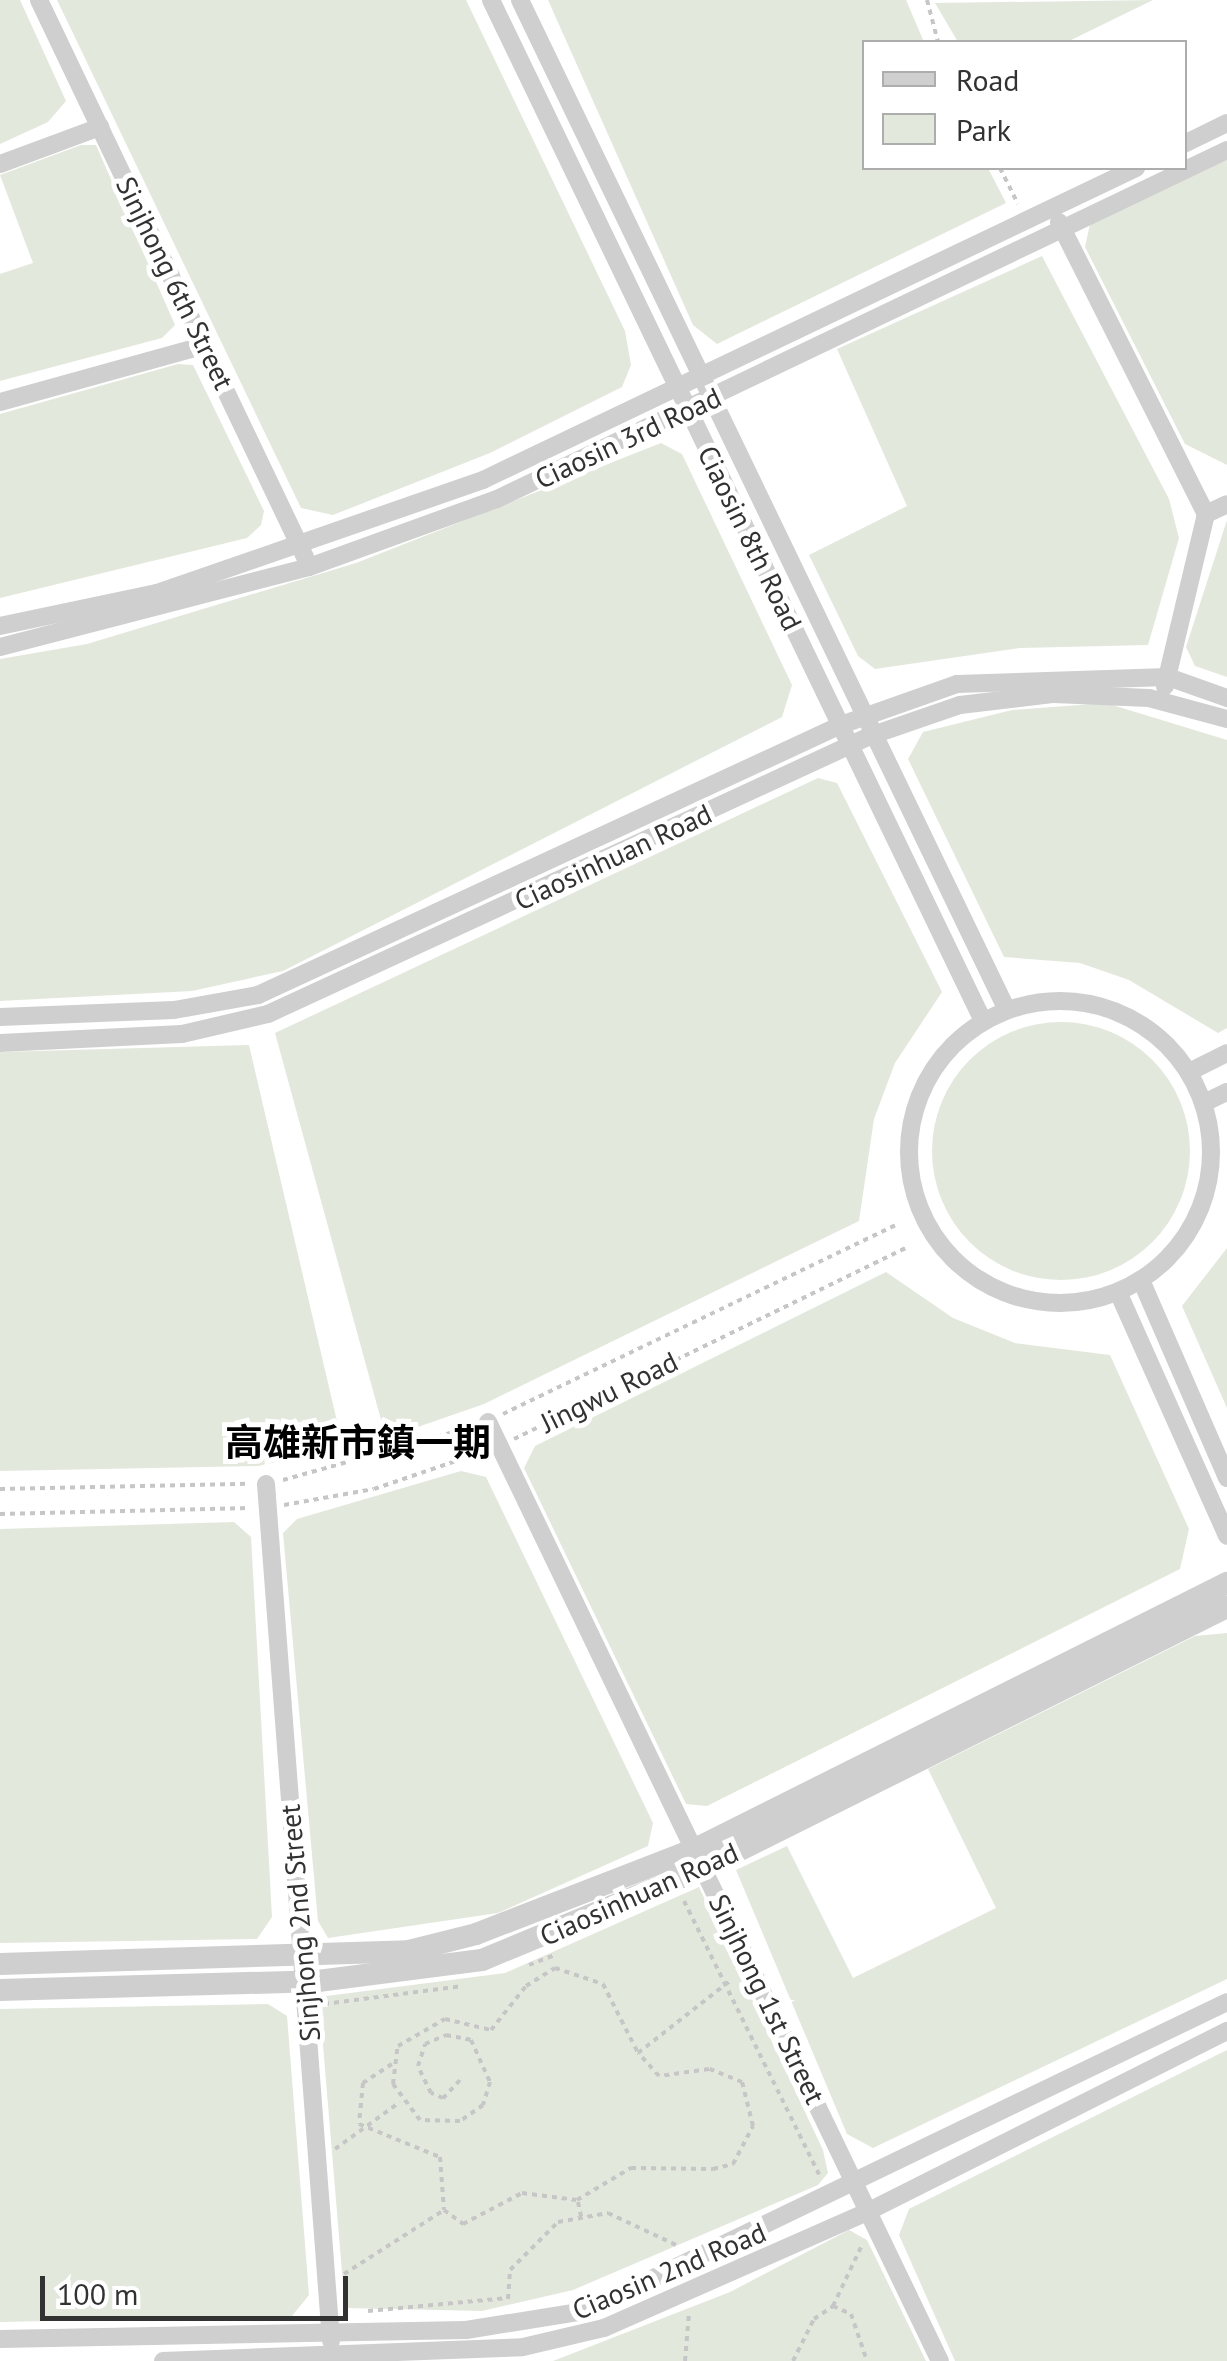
<!DOCTYPE html>
<html>
<head>
<meta charset="utf-8">
<style>
  body { margin:0 }
  #map { position:relative; width:1227px; height:2361px; overflow:hidden; background:#fff; font-family:"PT Sans","Noto Sans TC",sans-serif }
  div>[style] { position:absolute }
  .green>* { inset:0; background:#e3e8dd }
  .round { border-radius:50% }
  .path>* { height:4px; margin-top:-2px; transform-origin:0; background:repeating-linear-gradient(90deg,#c6c6c6 0 5px,transparent 0 10px) }
  .minor>* { height:18px; margin:-9px; padding:0 9px; transform-origin:9px; border-radius:9px; background:#cfcfcf }
  .minor>.ring { margin:-9px; padding:0; box-sizing:content-box; background:none; border:18px solid #cfcfcf; border-radius:50% }
  .tertiary>* { height:22px; margin:-11px; padding:0 11px; transform-origin:11px; border-radius:11px; background:#cfcfcf }
  span { translate:-50% -50%; white-space:nowrap; text-align:center; line-height:1.15; -webkit-text-stroke:10px #fff; paint-order:stroke }
  .street-label { font-size:28px; color:#323232 }
  .district-label { font-size:38px; color:#000; font-weight:700 }
  .legend { position:absolute; left:862px; top:40px; width:325px; height:130px; box-sizing:border-box; background:#fff; border:2px solid #adadad; margin:0; padding:12px 18px; list-style:none; font-size:30px; color:#323232 }
  .legend li { display:flex; align-items:center; gap:20px; height:50px }
  .legend b { width:50px; border:2px solid #adadad }
  .scale { position:absolute; left:40px; top:2276px; width:308px; height:45px; box-sizing:border-box; border:5px solid #323232; border-top:0; padding-left:12px; font-size:30px; line-height:35px; white-space:nowrap; color:#323232; -webkit-text-stroke:8px #fff; paint-order:stroke }
</style>
</head>
<body>
<div id="map">
  <div class="green">
    <i style="clip-path:polygon(0 0,20px 0,66px 101px,48px 122px,0 144px)"></i>
    <i style="clip-path:polygon(57px 0,466px 0,625px 331px,631px 365px,622px 387px,490px 453px,333px 515px,301px 508px)"></i>
    <i style="clip-path:polygon(548px 0,906px 0,924px 42px,864px 42px,864px 168px,988px 168px,1006px 203px,717px 344px,693px 325px)"></i>
    <i style="clip-path:polygon(1153px 0,1067px 42px,958px 42px,935px 3px)"></i>
    <i style="clip-path:polygon(81px 145px,96px 145px,175px 325px,162px 338px,0 381px,0 274px,33px 263px,0 175px)"></i>
    <i style="clip-path:polygon(1227px 160px,1227px 465px,1185px 444px,1085px 247px,1090px 224px)"></i>
    <i style="clip-path:polygon(1042px 256px,1169px 499px,1179px 538px,1148px 645px,1020px 648px,875px 669px,858px 656px,809px 555px,907px 506px,837px 349px)"></i>
    <i style="clip-path:polygon(178px 364px,193px 365px,264px 511px,261px 525px,247px 538px,0 598px,0 414px)"></i>
    <i style="clip-path:polygon(661px 443px,682px 454px,792px 685px,782px 717px,283px 971px,192px 991px,0 1001px,0 659px,87px 644px,356px 563px)"></i>
    <i style="clip-path:polygon(1227px 520px,1227px 677px,1195px 666px,1186px 647px)"></i>
    <i style="clip-path:polygon(1106px 703px,1227px 740px,1227px 1028px,1218px 1033px,1129px 980px,1080px 963px,1004px 957px,908px 759px,923px 732px,1012px 710px)"></i>
    <i style="clip-path:polygon(818px 778px,837px 783px,942px 992px,895px 1063px,874px 1119px,859px 1221px,484px 1404px,386px 1438px,275px 1033px)"></i>
    <i class="round" style="left:932px;top:1022px;width:258px;height:258px"></i>
    <i style="clip-path:polygon(249px 1045px,343px 1447px,258px 1466px,0 1471px,0 1052px)"></i>
    <i style="clip-path:polygon(1227px 1248px,1227px 1408px,1182px 1306px)"></i>
    <i style="clip-path:polygon(886px 1272px,953px 1318px,1015px 1343px,1110px 1355px,1189px 1529px,1180px 1569px,707px 1806px,686px 1804px,524px 1468px,535px 1446px)"></i>
    <i style="clip-path:polygon(461px 1471px,486px 1477px,653px 1823px,648px 1846px,498px 1913px,328px 1938px,318px 1921px,283px 1533px,297px 1519px)"></i>
    <i style="clip-path:polygon(234px 1522px,251px 1537px,272px 1917px,257px 1939px,0 1943px,0 1529px)"></i>
    <i style="clip-path:polygon(1227px 1633px,1227px 1979px,873px 2148px,847px 2134px,736px 1870px,787px 1846px,853px 1978px,996px 1908px,928px 1769px,1195px 1636px)"></i>
    <i style="clip-path:polygon(699px 1887px,823px 2150px,828px 2173px,818px 2185px,573px 2290px,482px 2311px,345px 2308px,319px 1997px,505px 1973px)"></i>
    <i style="clip-path:polygon(268px 2004px,287px 2016px,309px 2295px,292px 2316px,0 2322px,0 2009px)"></i>
    <i style="clip-path:polygon(1227px 2050px,1227px 2361px,955px 2361px,899px 2235px,909px 2209px)"></i>
    <i style="clip-path:polygon(849px 2230px,867px 2240px,926px 2361px,553px 2361px,730px 2292px)"></i>
  </div>
  <div class="path">
    <i style="left:927px;top:0;width:43px;rotate:75.3deg"></i>
    <i style="left:1000px;top:168px;width:40px;rotate:63.4deg"></i>
    <i style="left:503px;top:1414px;width:435px;rotate:-25.7deg"></i>
    <i style="left:514px;top:1439px;width:436px;rotate:-26deg"></i>
    <i style="left:283px;top:1480px;width:195px;rotate:-15.7deg"></i>
    <i style="left:0;top:1489px;width:249px;rotate:-1.2deg"></i>
    <i style="left:284px;top:1505px;width:91px;rotate:-10.1deg"></i>
    <i style="left:374px;top:1489px;width:114px;rotate:-18.9deg"></i>
    <i style="left:0;top:1514px;width:250px;rotate:-1.4deg"></i>
    <i style="left:684px;top:1901px;width:309px;rotate:63.7deg"></i>
    <i style="left:529px;top:1965px;width:26px;rotate:-21deg"></i>
    <i style="left:324px;top:2004px;width:140px;rotate:-7.4deg"></i>
    <i style="left:392px;top:2064px;width:35px;rotate:147deg"></i>
    <i style="left:363px;top:2083px;width:41px;rotate:95.6deg"></i>
    <i style="left:359px;top:2124px;width:87px;rotate:22.2deg"></i>
    <i style="left:440px;top:2157px;width:53px;rotate:85.7deg"></i>
    <i style="left:444px;top:2210px;width:24px;rotate:36deg"></i>
    <i style="left:463px;top:2224px;width:67px;rotate:-27.7deg"></i>
    <i style="left:522px;top:2193px;width:55px;rotate:7.3deg"></i>
    <i style="left:577px;top:2200px;width:63px;rotate:-30.7deg"></i>
    <i style="left:631px;top:2168px;width:82px;rotate:0.7deg"></i>
    <i style="left:713px;top:2169px;width:21px;rotate:-14deg"></i>
    <i style="left:733px;top:2164px;width:43px;rotate:-62.2deg"></i>
    <i style="left:753px;top:2126px;width:45px;rotate:-104deg"></i>
    <i style="left:742px;top:2082px;width:35px;rotate:-158deg"></i>
    <i style="left:709px;top:2069px;width:50px;rotate:172deg"></i>
    <i style="left:659px;top:2076px;width:31px;rotate:-132deg"></i>
    <i style="left:638px;top:2053px;width:118px;rotate:-38.1deg"></i>
    <i style="left:460px;top:2080px;width:25px;rotate:133deg"></i>
    <i style="left:443px;top:2098px;width:13px;rotate:-157deg"></i>
    <i style="left:431px;top:2093px;width:30px;rotate:-116deg"></i>
    <i style="left:418px;top:2066px;width:23px;rotate:-72deg"></i>
    <i style="left:425px;top:2044px;width:23px;rotate:-23deg"></i>
    <i style="left:446px;top:2035px;width:25px;rotate:11deg"></i>
    <i style="left:471px;top:2040px;width:46px;rotate:65.7deg"></i>
    <i style="left:490px;top:2082px;width:24px;rotate:107deg"></i>
    <i style="left:483px;top:2105px;width:28px;rotate:145deg"></i>
    <i style="left:460px;top:2121px;width:40px;rotate:-178.6deg"></i>
    <i style="left:420px;top:2120px;width:45px;rotate:-126.9deg"></i>
    <i style="left:393px;top:2084px;width:38px;rotate:-83deg"></i>
    <i style="left:398px;top:2046px;width:54px;rotate:-29.9deg"></i>
    <i style="left:445px;top:2019px;width:47px;rotate:13.4deg"></i>
    <i style="left:491px;top:2030px;width:56px;rotate:-51.5deg"></i>
    <i style="left:526px;top:1986px;width:34px;rotate:-32deg"></i>
    <i style="left:555px;top:1968px;width:51px;rotate:18.4deg"></i>
    <i style="left:603px;top:1984px;width:77px;rotate:63.1deg"></i>
    <i style="left:335px;top:2149px;width:80px;rotate:-35.9deg"></i>
    <i style="left:578px;top:2202px;width:19px;rotate:78deg"></i>
    <i style="left:344px;top:2274px;width:119px;rotate:-32.6deg"></i>
    <i style="left:508px;top:2299px;width:29px;rotate:-86deg"></i>
    <i style="left:510px;top:2270px;width:68px;rotate:-45deg"></i>
    <i style="left:558px;top:2222px;width:51px;rotate:-10.2deg"></i>
    <i style="left:608px;top:2213px;width:75px;rotate:25.2deg"></i>
    <i style="left:833px;top:2306px;width:68px;rotate:-64.6deg"></i>
    <i style="left:368px;top:2311px;width:140px;rotate:-5.3deg"></i>
    <i style="left:685px;top:2361px;width:48px;rotate:-85.2deg"></i>
    <i style="left:793px;top:2361px;width:47px;rotate:-63.4deg"></i>
    <i style="left:814px;top:2319px;width:23px;rotate:-34deg"></i>
    <i style="left:833px;top:2306px;width:20px;rotate:24deg"></i>
    <i style="left:851px;top:2314px;width:50px;rotate:71.2deg"></i>
  </div>
  <div class="minor">
    <i style="left:39px;top:0;width:617px;rotate:64.47deg"></i>
    <i style="left:491px;top:0;width:1133px;rotate:64.27deg"></i>
    <i style="left:520px;top:0;width:1121px;rotate:64.26deg"></i>
    <i style="left:1184px;top:144px;width:48px;rotate:-26deg"></i>
    <i style="left:0;top:164px;width:107px;rotate:-20.3deg"></i>
    <i style="left:1059px;top:222px;width:327px;rotate:63.3deg"></i>
    <i style="left:1206px;top:514px;width:177px;rotate:103.4deg"></i>
    <i style="left:0;top:402px;width:213px;rotate:-15.5deg"></i>
    <i style="left:1206px;top:514px;width:23px;rotate:-25deg"></i>
    <i style="left:0;top:626px;width:160px;rotate:-11.9deg"></i>
    <i style="left:157px;top:593px;width:345px;rotate:-19.1deg"></i>
    <i style="left:483px;top:480px;width:724px;rotate:-25.54deg"></i>
    <i style="left:0;top:647px;width:319px;rotate:-14.5deg"></i>
    <i style="left:309px;top:567px;width:200px;rotate:-19.9deg"></i>
    <i style="left:497px;top:499px;width:809px;rotate:-25.55deg"></i>
    <i class="ring" style="left:909px;top:1001px;width:284px;height:284px"></i>
    <i style="left:0;top:1017px;width:174px;rotate:-2.3deg"></i>
    <i style="left:174px;top:1010px;width:85px;rotate:-10.1deg"></i>
    <i style="left:258px;top:995px;width:642px;rotate:-24.85deg"></i>
    <i style="left:841px;top:725px;width:123px;rotate:-19.5deg"></i>
    <i style="left:957px;top:684px;width:211px;rotate:-1.9deg"></i>
    <i style="left:1168px;top:677px;width:63px;rotate:19.6deg"></i>
    <i style="left:0;top:1043px;width:182px;rotate:-2.8deg"></i>
    <i style="left:182px;top:1034px;width:88px;rotate:-13.1deg"></i>
    <i style="left:268px;top:1014px;width:663px;rotate:-24.79deg"></i>
    <i style="left:870px;top:736px;width:95px;rotate:-19deg"></i>
    <i style="left:960px;top:705px;width:95px;rotate:-6.7deg"></i>
    <i style="left:1054px;top:694px;width:95px;rotate:2.4deg"></i>
    <i style="left:1149px;top:698px;width:81px;rotate:15.1deg"></i>
    <i style="left:1189px;top:1072px;width:42px;rotate:-26.6deg"></i>
    <i style="left:1204px;top:1103px;width:25px;rotate:-26deg"></i>
    <i style="left:1141px;top:1280px;width:216px;rotate:66.5deg"></i>
    <i style="left:1118px;top:1292px;width:267px;rotate:65.9deg"></i>
    <i style="left:488px;top:1422px;width:1042px;rotate:64.3deg"></i>
    <i style="left:266px;top:1484px;width:859px;rotate:85.66deg"></i>
    <i style="left:0;top:2339px;width:466px;rotate:-1.1deg"></i>
    <i style="left:466px;top:2330px;width:121px;rotate:-9.1deg"></i>
    <i style="left:585px;top:2311px;width:712px;rotate:-25.7deg"></i>
    <i style="left:163px;top:2361px;width:360px;rotate:-2.2deg"></i>
    <i style="left:523px;top:2347px;width:83px;rotate:-13.2deg"></i>
    <i style="left:604px;top:2328px;width:290px;rotate:-23.8deg"></i>
    <i style="left:869px;top:2211px;width:401px;rotate:-26.7deg"></i>
  </div>
  <div class="tertiary">
    <i style="left:0;top:1964px;width:409px;rotate:-1.8deg"></i>
    <i style="left:409px;top:1951px;width:69px;rotate:-14.2deg"></i>
    <i style="left:476px;top:1934px;width:235px;rotate:-21.2deg"></i>
    <i style="left:695px;top:1849px;width:595px;rotate:-26.57deg"></i>
    <i style="left:0;top:1990px;width:318px;rotate:-1.6deg"></i>
    <i style="left:318px;top:1981px;width:165px;rotate:-7.3deg"></i>
    <i style="left:482px;top:1960px;width:240px;rotate:-22.5deg"></i>
    <i style="left:704px;top:1868px;width:585px;rotate:-26.52deg"></i>
  </div>
  <div class="street-label">
    <span style="left:175px;top:283px;rotate:64deg">Sinjhong 6th Street</span>
    <span style="left:628px;top:438px;rotate:-25deg">Ciaosin 3rd Road</span>
    <span style="left:750px;top:538px;rotate:64deg">Ciaosin 8th Road</span>
    <span style="left:613px;top:857px;rotate:-25deg">Ciaosinhuan Road</span>
    <span style="left:609px;top:1392px;rotate:-26deg">Jingwu Road</span>
    <span style="left:639px;top:1894px;rotate:-24deg">Ciaosinhuan Road</span>
    <span style="left:300px;top:1923px;rotate:-95deg">Sinjhong 2nd Street</span>
    <span style="left:767px;top:1999px;rotate:64deg">Sinjhong 1st Street</span>
    <span style="left:669px;top:2271px;rotate:-23deg">Ciaosin 2nd Road</span>
  </div>
  <div class="district-label">
    <span style="left:358px;top:1442px">高雄新市鎮一期</span>
  </div>
  <ul class="legend">
  <li><b style="height:12px;background:#cfcfcf"></b>Road</li>
  <li><b style="height:28px;background:#e3e8dd"></b>Park</li>
  </ul>
  <div class="scale">100 m</div>
</div>
</body>
</html>
